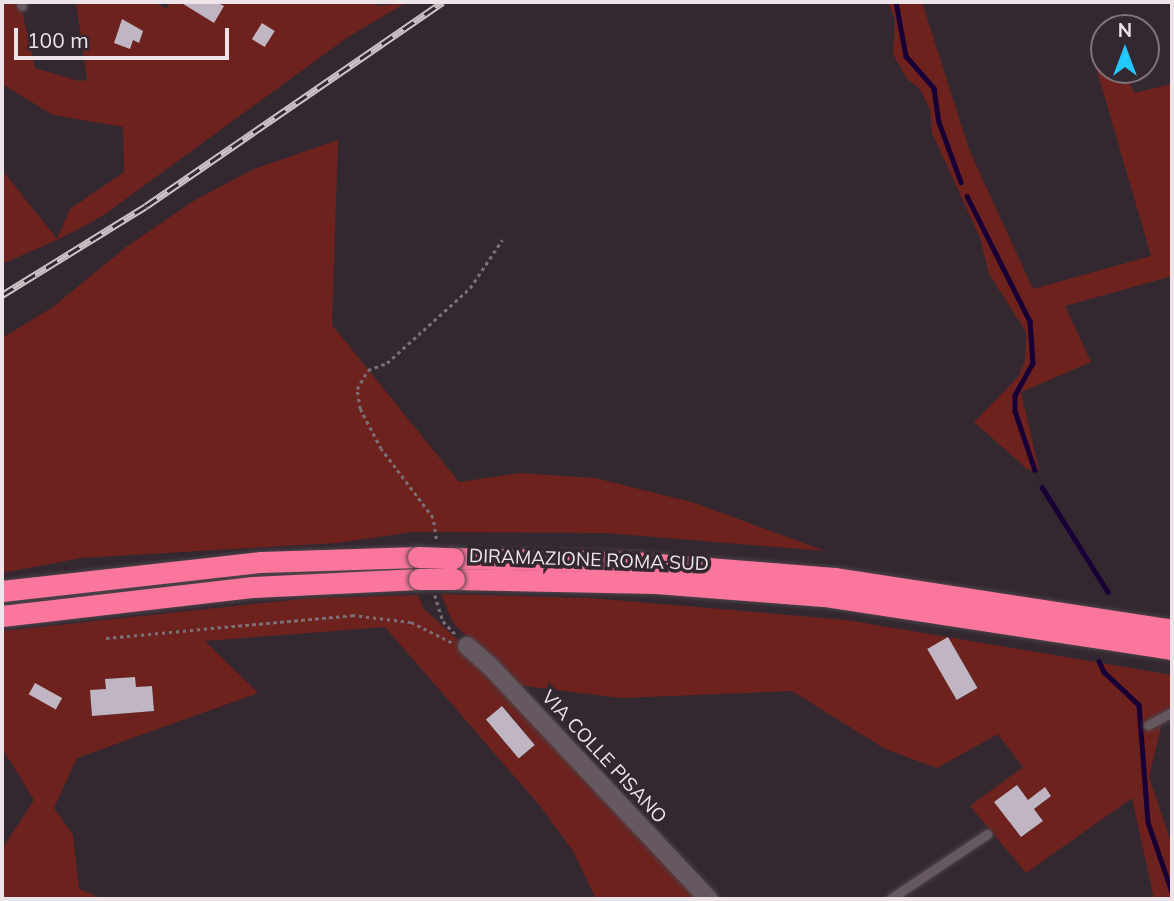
<!DOCTYPE html>
<html>
<head>
<meta charset="utf-8">
<style>
  body { margin:0 }
  #map { position:relative; width:1174px; height:901px; overflow:hidden; background:#342830; font-family:Mulish,sans-serif }
  div>[style] { position:absolute }
  .green>* { inset:0; background:#6d221e }
  .stream>* { height:4.5px; margin:-2.25px; padding:0 2.25px; transform-origin:2.25px; border-radius:2.25px; background:#180037 }
  .building>* { inset:0; background:#c0b6c3; transform-origin:0 0 }
  .path>* { height:2.5px; margin-top:-1.25px; transform-origin:0; background:repeating-linear-gradient(90deg,#7b7077 0 3.5px,transparent 0 7px) }
  .roads { filter:drop-shadow(0 0 2px #4d444a) drop-shadow(0 0 2px #4d444a) }
  .service>* { height:9px; margin:-4.5px; padding:0 4.5px; transform-origin:4.5px; border-radius:4.5px; background:#655860 }
  .minor>* { height:18px; margin:-9px; padding:0 9px; transform-origin:9px; border-radius:9px; background:#655860 }
  .motorway>* { height:21px; margin:-10.5px; padding:0 10.5px; transform-origin:10.5px; border-radius:10.5px; background:#fa769c }
  .rail>* { height:7px; margin-top:-3.5px; transform-origin:0; background:repeating-linear-gradient(90deg,#342830 0 13px,#cbc2c7 0 26px); box-sizing:border-box; border-block:2px solid #cbc2c7 }
  .bridges { filter:drop-shadow(0 0 2px #4d444a) drop-shadow(0 0 2px #4d444a) }
  .motorway-bridge>* { height:21px; margin:-10.5px; padding:0 10.5px; transform-origin:10.5px; border-radius:10.5px; background:#fa769c }
  span { translate:-50% -50%; white-space:nowrap; text-align:center; line-height:1.15; -webkit-text-stroke:7px #342830; paint-order:stroke }
  .street-label { font-size:19px; color:#ece4e9 }
  .frame { position:absolute; inset:0; border:4px solid #ece4e9; pointer-events:none }
  .north { position:absolute; left:1090px; top:14px; width:70px; height:70px; box-sizing:border-box; background:#342830; border:2px solid #7e737a; border-radius:50%; rotate:0deg; font-size:19px; font-weight:700; line-height:28px; text-align:center; color:#ece4e9 }
  .north::after { content:''; display:block; margin:auto; width:24px; height:32px; background:#23c9fe; clip-path:polygon(50% 0,100% 100%,50% 72%,0 100%) }
  .scale { position:absolute; left:14px; top:28px; width:215px; height:32px; box-sizing:border-box; border:4px solid #ece4e9; border-top:0; padding-left:9px; font-size:21px; line-height:24px; white-space:nowrap; color:#ece4e9; -webkit-text-stroke:5px #342830; paint-order:stroke }
</style>
</head>
<body>
<div id="map">
  <div class="green">
    <i style="clip-path:polygon(20px 2px,35px 68px,79px 81px,87px 80px,76px 2px,154px 2px,166px 9px,171px 2px,373px 2px,379px 6px,407px 2px,348px 37px,105px 214px,85px 226px,57px 240px,2px 264px,2px 170px,57px 239px,70px 209px,124px 172px,123px 127px,53px 115px,2px 84px,2px 3px)"></i>
    <i style="clip-path:polygon(888px 2px,922px 2px,970px 152px,1033px 289px,1151px 256px,1093px 57px,1104px 55px,1104px 70px,1123px 70px,1134px 93px,1172px 84px,1172px 276px,1065px 306px,1091px 362px,1021px 392px,1039px 470px,1028px 470px,974px 422px,1018px 377px,1025px 361px,1026px 332px,989px 274px,980px 238px,932px 133px,930px 110px,920px 89px,907px 79px,893px 54px,895px 20px)"></i>
    <i style="clip-path:polygon(338px 140px,332px 325px,459px 482px,520px 473px,595px 478px,695px 503px,825px 551px,606px 533px,413px 532px,337px 543px,81px 558px,2px 573px,2px 338px,53px 307px,126px 247px,195px 200px,254px 169px)"></i>
    <i style="clip-path:polygon(evenodd,441px 594px,591px 598px,847px 620px,1172px 675px,1172px 707px,1165px 711px,1149px 777px,1172px 846px,1172px 899px,1154px 899px,1132px 798px,1026px 873px,970px 806px,1023px 767px,998px 734px,937px 768px,885px 749px,792px 691px,621px 698px,517px 685px,453px 623px,441px 594px,948px 638px,978px 688px,958px 700px,928px 650px,948px 638px,441px 594px,1017px 785px,1028px 800px,1045px 788px,1051px 796px,1034px 809px,1043px 821px,1021px 837px,995px 802px,1017px 785px)"></i>
    <i style="clip-path:polygon(evenodd,418px 595px,423px 608px,470px 651px,701px 899px,596px 899px,573px 851px,540px 806px,385px 627px,205px 641px,258px 693px,77px 758px,54px 808px,73px 835px,79px 889px,103px 899px,2px 899px,2px 849px,34px 800px,2px 748px,2px 631px,311px 598px,418px 595px,135px 677px,136px 687px,152px 686px,154px 711px,92px 716px,90px 691px,106px 689px,106px 679px,135px 677px,418px 595px,503px 706px,535px 745px,519px 759px,486px 720px,503px 706px)"></i>
  </div>
  <div class="stream">
    <i style="left:896px;top:2px;width:55px;rotate:79.5deg"></i>
    <i style="left:906px;top:56px;width:43px;rotate:48.8deg"></i>
    <i style="left:934px;top:88px;width:34px;rotate:82deg"></i>
    <i style="left:939px;top:122px;width:64px;rotate:69.9deg"></i>
    <i style="left:967px;top:196px;width:140px;rotate:63.3deg"></i>
    <i style="left:1030px;top:321px;width:42px;rotate:85.9deg"></i>
    <i style="left:1033px;top:363px;width:37px;rotate:119deg"></i>
    <i style="left:1015px;top:395px;width:16px;rotate:90deg"></i>
    <i style="left:1015px;top:411px;width:62px;rotate:71.3deg"></i>
    <i style="left:1042px;top:487px;width:124px;rotate:57.8deg"></i>
    <i style="left:1099px;top:661px;width:12px;rotate:66deg"></i>
    <i style="left:1104px;top:672px;width:48px;rotate:43.3deg"></i>
    <i style="left:1139px;top:705px;width:117px;rotate:85.6deg"></i>
    <i style="left:1148px;top:822px;width:74px;rotate:71.1deg"></i>
  </div>
  <div class="building">
    <i style="clip-path:polygon(180px 2px,216px 2px,224px 6px,214px 23px)"></i>
    <i style="clip-path:polygon(122px 19px,143px 31px,139px 43px,133px 40px,130px 49px,114px 43px)"></i>
    <i style="left:262px;top:23px;width:15px;height:19px;rotate:32deg"></i>
    <i style="left:948px;top:637px;width:59px;height:24px;rotate:60deg"></i>
    <i style="clip-path:polygon(135px 677px,136px 687px,152px 686px,154px 711px,92px 716px,90px 690px,106px 689px,105px 679px)"></i>
    <i style="left:35px;top:683px;width:31px;height:13px;rotate:29deg"></i>
    <i style="left:502px;top:706px;width:51px;height:21px;rotate:50deg"></i>
    <i style="clip-path:polygon(1017px 785px,1028px 800px,1045px 787px,1051px 796px,1034px 809px,1043px 821px,1021px 837px,994px 802px)"></i>
  </div>
  <div class="path">
    <i style="left:436px;top:539px;width:21px;rotate:-98deg"></i>
    <i style="left:433px;top:518px;width:86px;rotate:-127deg"></i>
    <i style="left:381px;top:449px;width:45px;rotate:-117.7deg"></i>
    <i style="left:360px;top:409px;width:20px;rotate:-99deg"></i>
    <i style="left:357px;top:389px;width:22px;rotate:-60deg"></i>
    <i style="left:368px;top:370px;width:20px;rotate:-20deg"></i>
    <i style="left:387px;top:363px;width:112px;rotate:-42.1deg"></i>
    <i style="left:470px;top:288px;width:58px;rotate:-56.3deg"></i>
    <i style="left:435px;top:595px;width:27px;rotate:73deg"></i>
    <i style="left:443px;top:621px;width:18px;rotate:47deg"></i>
    <i style="left:106px;top:638px;width:247px;rotate:-5.3deg"></i>
    <i style="left:352px;top:615px;width:59px;rotate:6.8deg"></i>
    <i style="left:411px;top:622px;width:47px;rotate:26.6deg"></i>
  </div>
  <div class="roads">
    <div class="service">
      <i style="left:21px;top:2px;width:4px;rotate:76deg"></i>
      <i style="left:1148px;top:725px;width:27px;rotate:-28deg"></i>
      <i style="left:890px;top:899px;width:117px;rotate:-33.8deg"></i>
    </div>
    <div class="minor">
      <i style="left:467px;top:646px;width:28px;rotate:41deg"></i>
      <i style="left:488px;top:664px;width:323px;rotate:46.8deg"></i>
    </div>
    <div class="motorway">
      <i style="left:453px;top:558px;width:179px;rotate:1.3deg"></i>
      <i style="left:632px;top:562px;width:203px;rotate:4.5deg"></i>
      <i style="left:834px;top:578px;width:342px;rotate:8.7deg"></i>
      <i style="left:454px;top:579px;width:202px;rotate:1.1deg"></i>
      <i style="left:656px;top:583px;width:177px;rotate:4.5deg"></i>
      <i style="left:832px;top:597px;width:344px;rotate:8.7deg"></i>
      <i style="left:2px;top:591px;width:261px;rotate:-6.4deg"></i>
      <i style="left:261px;top:562px;width:157px;rotate:-1.8deg"></i>
      <i style="left:2px;top:616px;width:253px;rotate:-6.6deg"></i>
      <i style="left:253px;top:587px;width:166px;rotate:-2.8deg"></i>
    </div>
  </div>
  <div class="rail">
    <i style="left:2px;top:295px;width:169px;rotate:-31.7deg"></i>
    <i style="left:146px;top:206px;width:360px;rotate:-34.5deg"></i>
  </div>
  <div class="bridges">
    <div class="motorway-bridge">
      <i style="left:418px;top:557px;width:35px;rotate:2deg"></i>
      <i style="left:419px;top:579px;width:35px"></i>
    </div>
  </div>
  <div class="street-label">
    <span style="left:589px;top:560px;rotate:2deg">DIRAMAZIONE ROMA SUD</span>
    <span style="left:604px;top:757px;rotate:47deg">VIA COLLE PISANO</span>
  </div>
  <div class="frame"></div>
  <div class="north">N</div>
  <div class="scale">100 m</div>
</div>
</body>
</html>
